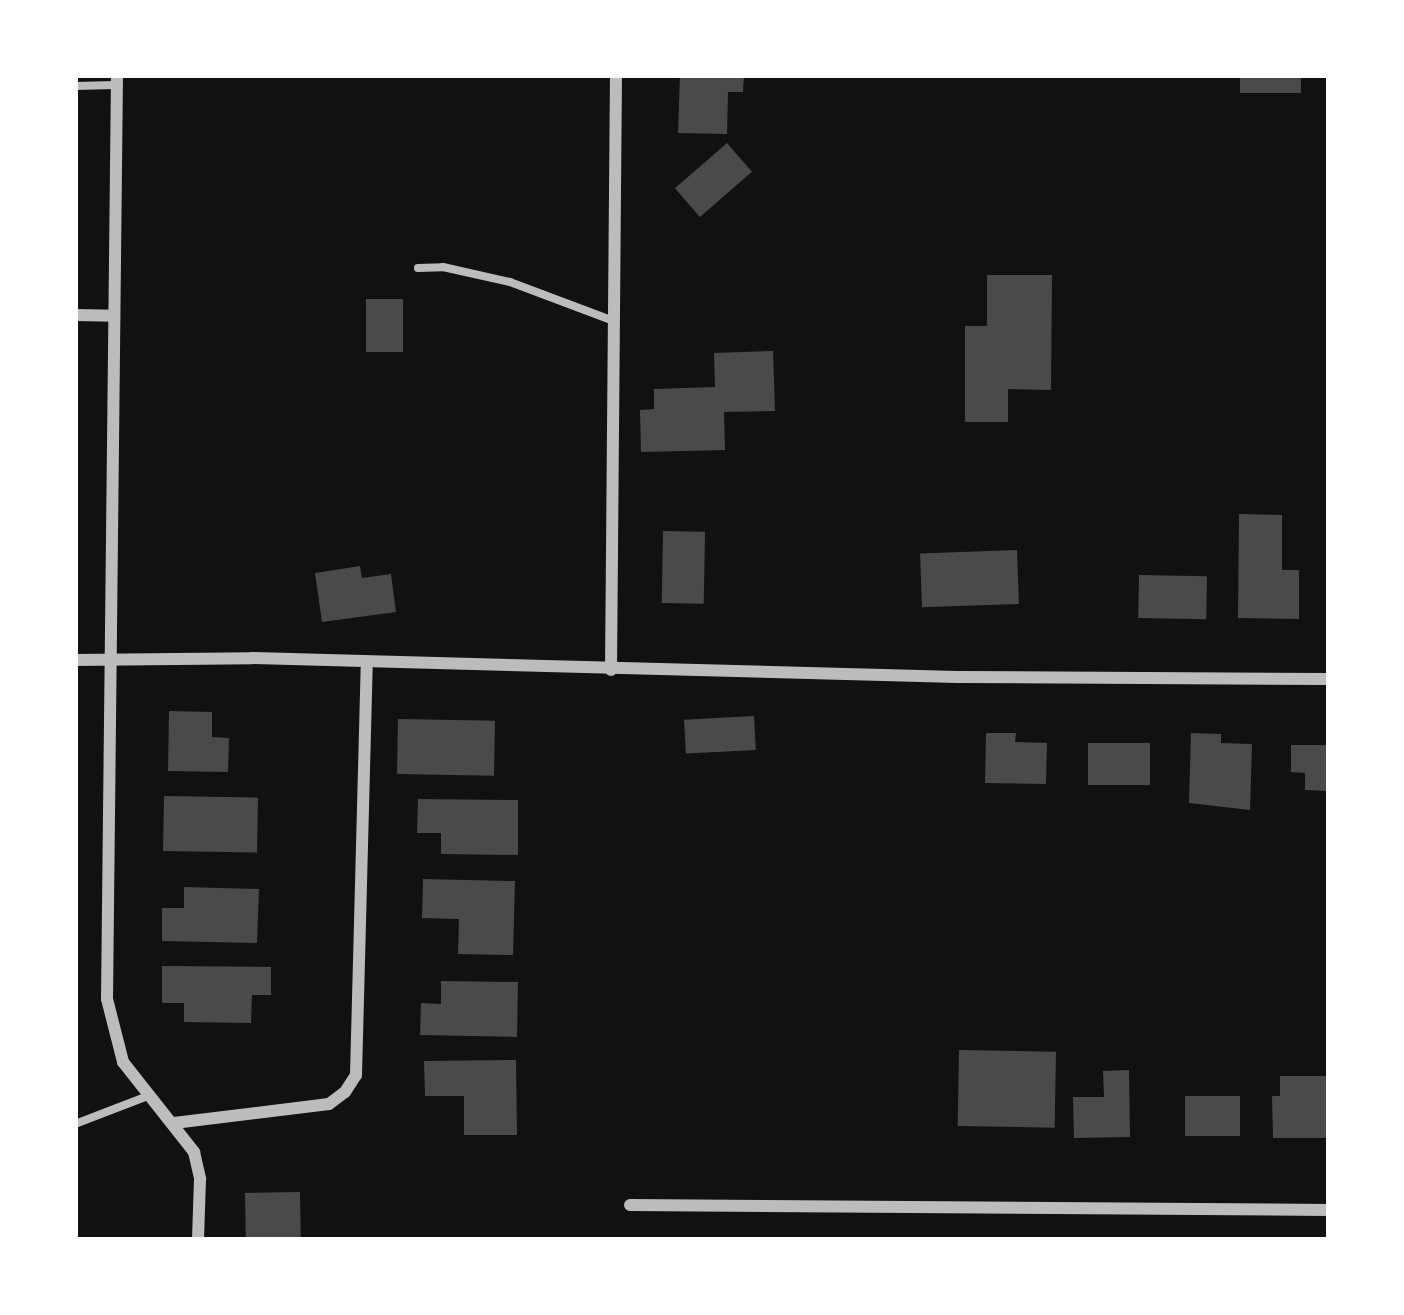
<!DOCTYPE html>
<html>
<head>
<meta charset="utf-8">
<style>
  body { margin:0 }
  #map { position:relative; width:1404px; height:1315px; overflow:hidden; background:#111; font-family:Helvetica,sans-serif }
  div>[style] { position:absolute }
  .building>* { inset:0; background:#4a4a4a; transform-origin:0 0 }
  .service>* { height:8px; margin:-4px; padding:0 4px; transform-origin:4px; border-radius:4px; background:#bcbcbc }
  .minor>* { height:12px; margin:-6px; padding:0 6px; transform-origin:6px; border-radius:6px; background:#bcbcbc }
  span { translate:-50% -50%; white-space:nowrap; text-align:center; line-height:1.15; -webkit-text-stroke:10px #fff; paint-order:stroke }
  .frame { position:absolute; inset:0; border:78px solid #fff; pointer-events:none }
</style>
</head>
<body>
<div id="map">
  <div class="building">
    <i style="clip-path:polygon(680px 75px,744px 75px,743px 92px,728px 92px,727px 134px,678px 133px)"></i>
    <i style="left:1240px;top:75px;width:61px;height:18px"></i>
    <i style="left:727px;top:143px;width:38px;height:69px;rotate:49deg"></i>
    <i style="clip-path:polygon(987px 275px,1052px 275px,1051px 390px,1008px 389px,1008px 422px,965px 422px,965px 326px,987px 326px)"></i>
    <i style="left:366px;top:299px;width:37px;height:53px"></i>
    <i style="clip-path:polygon(773px 351px,775px 411px,724px 412px,725px 450px,641px 452px,640px 410px,654px 409px,654px 389px,715px 387px,714px 353px)"></i>
    <i style="clip-path:polygon(1239px 514px,1282px 515px,1282px 570px,1299px 570px,1299px 619px,1238px 618px)"></i>
    <i style="left:663px;top:531px;width:42px;height:72px;rotate:1deg"></i>
    <i style="left:1017px;top:550px;width:54px;height:97px;rotate:88deg"></i>
    <i style="clip-path:polygon(360px 566px,362px 578px,391px 574px,396px 612px,322px 622px,315px 573px)"></i>
    <i style="left:1139px;top:575px;width:68px;height:43px;rotate:1deg"></i>
    <i style="clip-path:polygon(169px 711px,212px 712px,212px 737px,229px 738px,228px 772px,168px 771px)"></i>
    <i style="left:754px;top:716px;width:34px;height:70px;rotate:87deg"></i>
    <i style="left:398px;top:719px;width:97px;height:55px;rotate:1deg"></i>
    <i style="clip-path:polygon(986px 733px,1016px 733px,1015px 742px,1047px 743px,1046px 784px,985px 783px)"></i>
    <i style="clip-path:polygon(1191px 733px,1221px 734px,1221px 743px,1252px 744px,1250px 810px,1189px 803px)"></i>
    <i style="left:1088px;top:743px;width:62px;height:42px"></i>
    <i style="clip-path:polygon(1291px 745px,1329px 745px,1329px 791px,1305px 790px,1305px 773px,1291px 772px)"></i>
    <i style="left:164px;top:796px;width:94px;height:55px;rotate:1deg"></i>
    <i style="clip-path:polygon(418px 799px,518px 800px,518px 855px,441px 854px,441px 833px,417px 833px)"></i>
    <i style="clip-path:polygon(423px 879px,515px 881px,513px 955px,458px 954px,459px 919px,422px 918px)"></i>
    <i style="clip-path:polygon(184px 887px,259px 889px,257px 943px,162px 941px,162px 908px,184px 908px)"></i>
    <i style="clip-path:polygon(162px 966px,271px 967px,271px 995px,252px 995px,251px 1023px,184px 1022px,184px 1003px,162px 1003px)"></i>
    <i style="clip-path:polygon(441px 981px,518px 982px,517px 1037px,420px 1035px,421px 1003px,441px 1004px)"></i>
    <i style="left:959px;top:1050px;width:97px;height:76px;rotate:1deg"></i>
    <i style="clip-path:polygon(516px 1060px,517px 1135px,464px 1135px,464px 1096px,425px 1096px,424px 1061px)"></i>
    <i style="clip-path:polygon(1129px 1070px,1130px 1137px,1074px 1138px,1073px 1097px,1104px 1097px,1103px 1071px)"></i>
    <i style="clip-path:polygon(1280px 1076px,1327px 1076px,1328px 1138px,1273px 1138px,1272px 1096px,1280px 1096px)"></i>
    <i style="left:1240px;top:1096px;width:40px;height:55px;rotate:90deg"></i>
    <i style="left:300px;top:1192px;width:48px;height:55px;rotate:89deg"></i>
  </div>
  <div class="service">
    <i style="left:75px;top:86px;width:40px;rotate:-1.4deg"></i>
    <i style="left:418px;top:268px;width:25px;rotate:-2deg"></i>
    <i style="left:443px;top:267px;width:69px;rotate:12.6deg"></i>
    <i style="left:510px;top:282px;width:108px;rotate:20.6deg"></i>
    <i style="left:75px;top:1124px;width:78px;rotate:-21deg"></i>
  </div>
  <div class="minor">
    <i style="left:117px;top:75px;width:924px;rotate:90.62deg"></i>
    <i style="left:107px;top:999px;width:65px;rotate:75.7deg"></i>
    <i style="left:123px;top:1062px;width:115px;rotate:51.7deg"></i>
    <i style="left:194px;top:1152px;width:28px;rotate:77deg"></i>
    <i style="left:200px;top:1179px;width:61px;rotate:91.9deg"></i>
    <i style="left:75px;top:315px;width:39px;rotate:1deg"></i>
    <i style="left:75px;top:660px;width:177px;rotate:-0.6deg"></i>
    <i style="left:252px;top:658px;width:705px;rotate:1.54deg"></i>
    <i style="left:957px;top:677px;width:372px;rotate:0.3deg"></i>
    <i style="left:611px;top:670px;width:595px;rotate:-89.52deg"></i>
    <i style="left:174px;top:1123px;width:156px;rotate:-7deg"></i>
    <i style="left:329px;top:1104px;width:20px;rotate:-37deg"></i>
    <i style="left:345px;top:1092px;width:20px;rotate:-57deg"></i>
    <i style="left:356px;top:1075px;width:413px;rotate:-88.5deg"></i>
    <i style="left:630px;top:1205px;width:699px;rotate:0.41deg"></i>
  </div>
  <div class="frame"></div>
</div>
</body>
</html>
